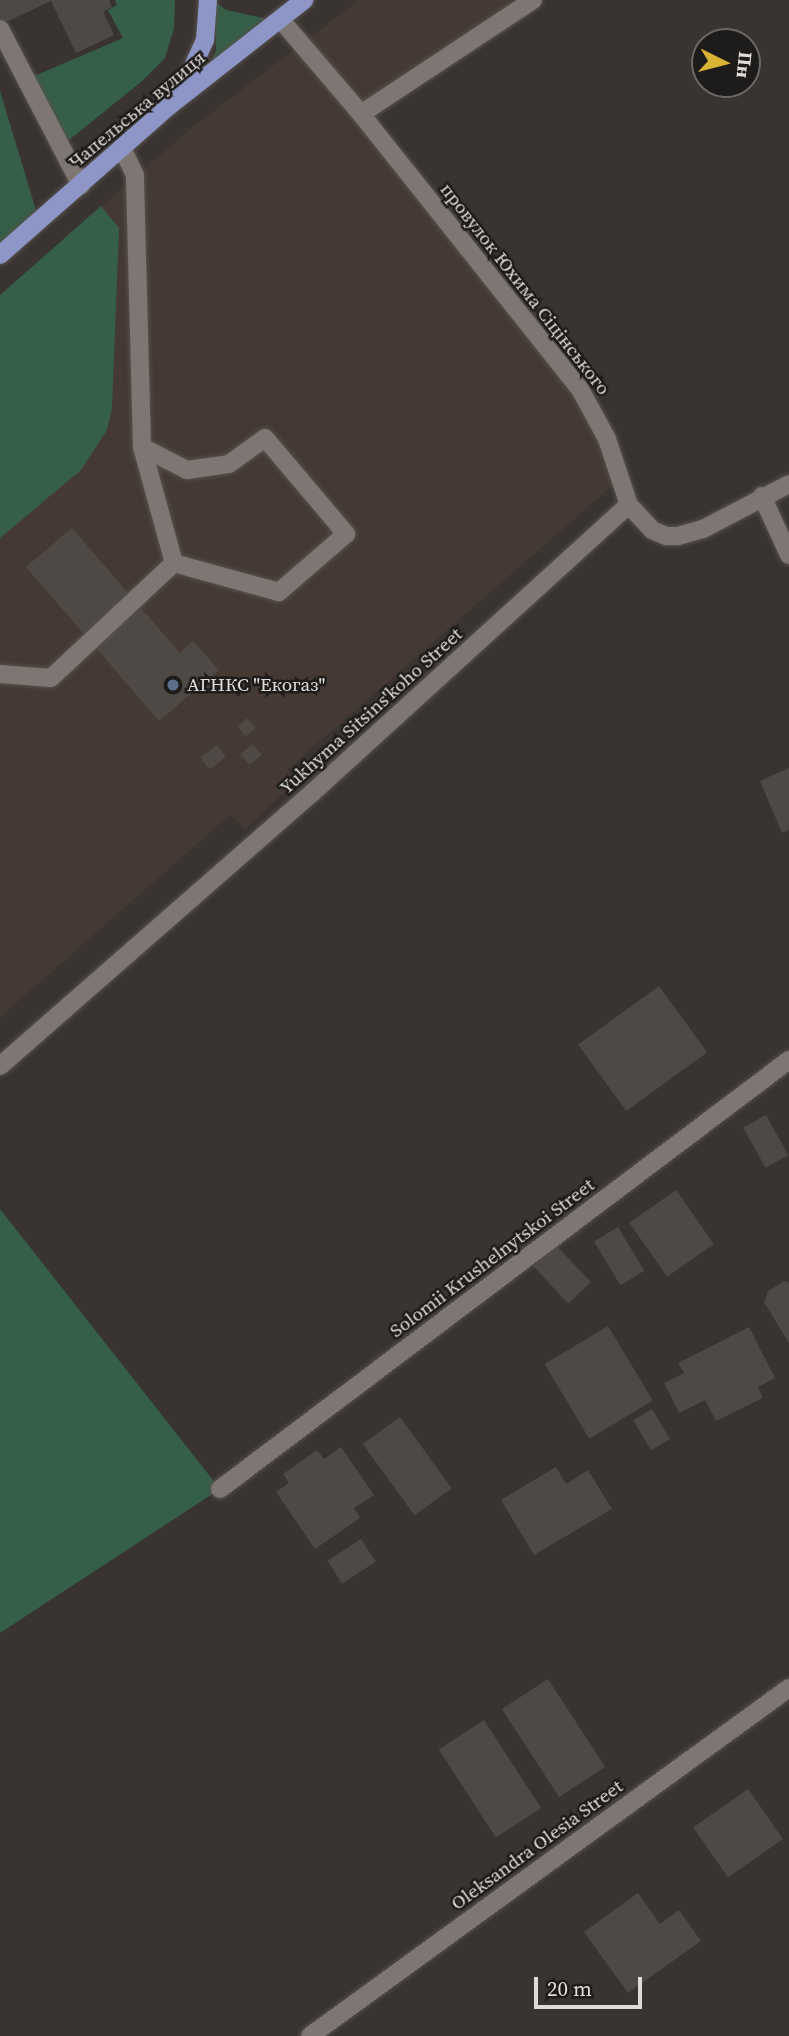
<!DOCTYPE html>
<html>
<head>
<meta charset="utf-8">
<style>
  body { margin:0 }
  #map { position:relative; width:789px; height:2036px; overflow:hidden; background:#393331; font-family:"Source Serif 4",serif }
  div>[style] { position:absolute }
  .built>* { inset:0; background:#453933 }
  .green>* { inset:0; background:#355f48 }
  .building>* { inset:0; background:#4f4946; transform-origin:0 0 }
  .roads { filter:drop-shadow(0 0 2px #55514e) drop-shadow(0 0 2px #55514e) }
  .minor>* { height:18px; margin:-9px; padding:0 9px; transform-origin:9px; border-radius:9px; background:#7d7673 }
  .major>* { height:18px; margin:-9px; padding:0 9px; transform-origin:9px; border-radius:9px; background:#8d96c6 }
  .dots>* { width:19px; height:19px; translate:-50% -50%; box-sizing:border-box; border:4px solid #1e1c1a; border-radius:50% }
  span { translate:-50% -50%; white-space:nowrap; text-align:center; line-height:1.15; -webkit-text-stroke:5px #1e1c1a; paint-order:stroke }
  .street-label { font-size:19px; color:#dfdcda }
  .poi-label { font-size:19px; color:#dfdcda }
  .left { translate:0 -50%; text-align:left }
  .north { position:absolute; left:691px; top:28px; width:70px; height:70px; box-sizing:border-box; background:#1e1c1a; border:2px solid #6b6967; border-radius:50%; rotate:96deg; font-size:19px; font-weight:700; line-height:28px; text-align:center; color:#dfdcda }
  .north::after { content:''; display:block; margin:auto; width:24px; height:32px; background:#d9b334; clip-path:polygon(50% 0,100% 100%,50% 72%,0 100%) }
  .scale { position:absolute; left:534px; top:1977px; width:108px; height:32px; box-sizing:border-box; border:4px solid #dfdcda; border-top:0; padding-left:9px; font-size:21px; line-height:24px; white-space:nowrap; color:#dfdcda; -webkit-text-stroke:5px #1e1c1a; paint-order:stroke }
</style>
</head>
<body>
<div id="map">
  <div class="built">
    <i style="clip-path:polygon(359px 0,533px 0,361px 114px,580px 389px,620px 479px,288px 769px,296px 782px,245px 829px,230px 815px,0 1017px,0 295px,189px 130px)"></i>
  </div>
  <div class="green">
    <i style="clip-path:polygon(115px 0,175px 0,174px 28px,165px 58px,141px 82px,69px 140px,58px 133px,32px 77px,123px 38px,108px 10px,117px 5px)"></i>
    <i style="clip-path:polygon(215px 2px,226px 10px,272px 20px,208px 70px,216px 50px)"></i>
    <i style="clip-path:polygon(0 91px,39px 220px,0 255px)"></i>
    <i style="clip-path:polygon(101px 206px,119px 228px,112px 408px,107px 430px,81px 470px,0 538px,0 295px)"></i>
    <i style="clip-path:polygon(0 1209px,220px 1489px,0 1633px)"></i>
  </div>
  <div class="building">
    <i style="clip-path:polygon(0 0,109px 0,112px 7px,103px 12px,114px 35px,76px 53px,51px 1px,0 25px)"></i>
    <i style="clip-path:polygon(72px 528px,180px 653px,193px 641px,219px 670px,159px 721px,26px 567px)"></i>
    <i style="left:247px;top:718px;width:13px;height:13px;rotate:48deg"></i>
    <i style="left:253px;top:744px;width:14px;height:16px;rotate:51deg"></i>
    <i style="left:217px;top:745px;width:15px;height:21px;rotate:53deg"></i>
    <i style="clip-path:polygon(789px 768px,789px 830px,782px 833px,760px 781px)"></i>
    <i style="left:659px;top:986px;width:82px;height:100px;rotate:54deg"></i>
    <i style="left:766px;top:1115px;width:46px;height:26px;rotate:61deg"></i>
    <i style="left:676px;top:1190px;width:66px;height:57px;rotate:55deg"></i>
    <i style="left:618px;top:1227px;width:51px;height:28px;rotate:59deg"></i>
    <i style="left:556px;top:1245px;width:51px;height:31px;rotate:47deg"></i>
    <i style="clip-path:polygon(784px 1281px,789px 1283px,789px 1343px,764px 1302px,768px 1291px)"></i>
    <i style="left:608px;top:1326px;width:87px;height:74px;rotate:59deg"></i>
    <i style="clip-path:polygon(749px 1327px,775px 1378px,758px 1387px,763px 1398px,716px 1421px,705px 1400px,679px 1413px,664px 1383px,684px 1373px,678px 1363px)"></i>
    <i style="left:652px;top:1409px;width:35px;height:22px;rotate:59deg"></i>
    <i style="left:400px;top:1417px;width:88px;height:46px;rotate:54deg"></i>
    <i style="clip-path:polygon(341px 1447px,374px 1495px,354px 1508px,360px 1518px,315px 1549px,276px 1492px,289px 1483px,283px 1474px,317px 1450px,324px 1459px)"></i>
    <i style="clip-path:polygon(556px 1467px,566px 1484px,588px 1470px,612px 1509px,534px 1555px,501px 1500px)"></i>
    <i style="left:361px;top:1539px;width:27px;height:40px;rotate:57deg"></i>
    <i style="left:548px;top:1679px;width:105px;height:55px;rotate:57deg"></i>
    <i style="left:484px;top:1720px;width:105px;height:54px;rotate:57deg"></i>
    <i style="left:748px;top:1789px;width:61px;height:67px;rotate:55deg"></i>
    <i style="clip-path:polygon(638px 1893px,660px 1924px,679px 1910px,701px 1941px,628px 1993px,584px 1932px)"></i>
  </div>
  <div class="roads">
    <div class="minor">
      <i style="left:533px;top:0;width:206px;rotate:146.5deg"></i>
      <i style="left:361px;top:114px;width:352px;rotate:51.5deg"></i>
      <i style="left:580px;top:389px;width:57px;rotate:61.6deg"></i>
      <i style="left:607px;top:439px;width:70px;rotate:71.6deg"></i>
      <i style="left:281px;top:20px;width:123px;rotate:49.6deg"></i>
      <i style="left:0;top:29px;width:176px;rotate:62.6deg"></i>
      <i style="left:142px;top:447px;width:51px;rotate:27.1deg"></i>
      <i style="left:187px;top:470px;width:42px;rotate:-8.1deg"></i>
      <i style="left:229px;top:464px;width:44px;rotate:-35.8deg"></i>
      <i style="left:265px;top:438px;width:126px;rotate:49.8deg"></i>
      <i style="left:346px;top:534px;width:89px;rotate:139.1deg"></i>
      <i style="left:279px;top:592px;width:109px;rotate:-164.6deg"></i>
      <i style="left:762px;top:496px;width:65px;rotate:65.4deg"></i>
      <i style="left:0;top:674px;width:51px;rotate:4.5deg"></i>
      <i style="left:51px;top:678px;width:168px;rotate:-43.1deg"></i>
      <i style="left:174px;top:563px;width:120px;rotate:-105.4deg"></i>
      <i style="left:142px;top:447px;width:272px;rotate:-91.5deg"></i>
      <i style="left:135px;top:175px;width:30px;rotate:-116deg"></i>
      <i style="left:0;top:1066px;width:415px;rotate:-41.2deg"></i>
      <i style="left:312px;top:793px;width:428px;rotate:-42.3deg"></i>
      <i style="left:629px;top:505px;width:34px;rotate:47deg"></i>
      <i style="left:652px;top:530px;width:15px;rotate:23deg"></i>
      <i style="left:666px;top:536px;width:12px"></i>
      <i style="left:678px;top:536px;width:26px;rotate:-16deg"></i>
      <i style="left:703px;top:529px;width:97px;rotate:-27.6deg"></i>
      <i style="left:220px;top:1489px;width:713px;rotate:-37.01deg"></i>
      <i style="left:310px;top:2036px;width:592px;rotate:-36deg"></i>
    </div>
    <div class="major">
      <i style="left:180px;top:95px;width:60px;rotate:-65.6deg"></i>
      <i style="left:205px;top:40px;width:40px;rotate:-85.7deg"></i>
      <i style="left:0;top:255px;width:225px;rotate:-41.4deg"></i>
      <i style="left:169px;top:106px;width:172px;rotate:-38.1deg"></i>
    </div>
  </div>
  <div class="dots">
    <i style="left:173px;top:685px;background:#5c6f8a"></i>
  </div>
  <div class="street-label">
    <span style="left:137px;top:110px;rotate:-40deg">Чапельська вулиця</span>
    <span style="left:525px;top:289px;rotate:52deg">провулок Юхима Сіцінського</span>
    <span style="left:371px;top:711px;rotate:-42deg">Yukhyma Sitsins'koho Street</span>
    <span style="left:492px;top:1258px;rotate:-37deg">Solomii Krushelnytskoi Street</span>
    <span style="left:537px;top:1845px;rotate:-36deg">Oleksandra Olesia Street</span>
  </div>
  <div class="poi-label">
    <span class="left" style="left:187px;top:685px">АГНКС "Екогаз"</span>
  </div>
  <div class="north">Пн</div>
  <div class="scale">20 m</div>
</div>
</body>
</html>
